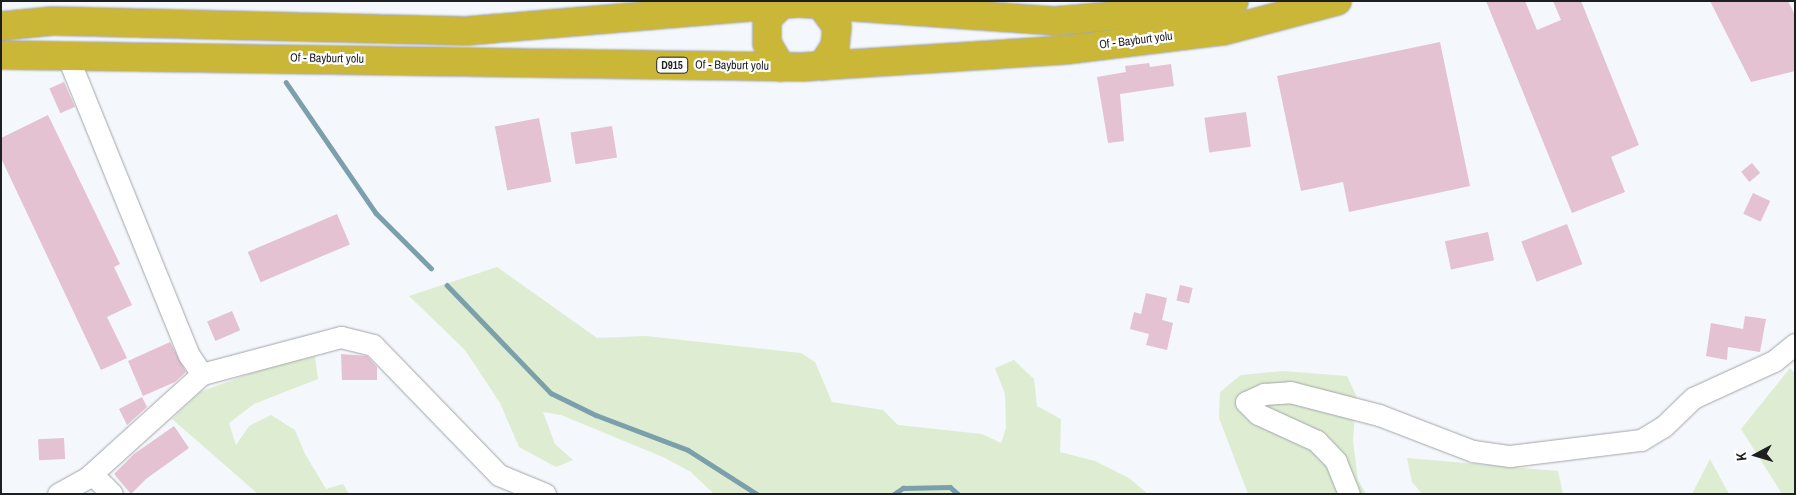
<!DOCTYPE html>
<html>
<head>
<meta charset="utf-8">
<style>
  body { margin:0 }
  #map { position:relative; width:1796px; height:495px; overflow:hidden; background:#f4f7fb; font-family:"Archivo Narrow",sans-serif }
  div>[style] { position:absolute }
  .green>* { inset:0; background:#deedd2 }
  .stream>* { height:4.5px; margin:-2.25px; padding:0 2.25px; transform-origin:2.25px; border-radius:2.25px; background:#7ba0ac }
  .building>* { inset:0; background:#e4c2d1; transform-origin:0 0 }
  .roads { filter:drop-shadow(0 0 1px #a2a5a9) drop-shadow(0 0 1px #a2a5a9) }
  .minor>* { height:21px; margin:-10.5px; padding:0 10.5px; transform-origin:10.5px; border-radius:10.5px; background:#fff }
  .highway>* { height:28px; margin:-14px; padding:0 14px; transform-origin:14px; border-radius:14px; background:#cab737 }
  span { translate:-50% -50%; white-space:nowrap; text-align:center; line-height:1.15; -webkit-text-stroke:4.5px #fff; paint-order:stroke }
  .shield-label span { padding:1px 4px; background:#fff; border:1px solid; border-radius:4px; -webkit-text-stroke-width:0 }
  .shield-label { font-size:11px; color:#1e1f21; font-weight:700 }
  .street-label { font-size:12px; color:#1e1f21 }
  .frame { position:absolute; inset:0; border:2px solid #1e1f21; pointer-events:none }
  .north { position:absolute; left:1731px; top:430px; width:50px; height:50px; -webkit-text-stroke:4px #fff; paint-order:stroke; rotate:264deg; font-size:14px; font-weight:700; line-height:20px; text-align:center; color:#1e1f21 }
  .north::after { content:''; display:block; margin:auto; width:18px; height:22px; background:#1e1f21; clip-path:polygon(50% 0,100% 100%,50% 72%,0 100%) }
</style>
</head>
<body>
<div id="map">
  <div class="green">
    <i style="clip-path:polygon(497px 267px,597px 338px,646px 336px,801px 353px,815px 362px,832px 402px,883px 410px,898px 425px,982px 434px,1001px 443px,1006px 428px,1005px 394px,995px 368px,1014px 360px,1034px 379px,1037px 406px,1061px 419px,1060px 452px,1095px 461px,1129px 478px,1148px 494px,714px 494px,691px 472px,663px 457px,561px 415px,543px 412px,555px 444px,573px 460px,556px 467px,519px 447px,500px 403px,465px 350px,409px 296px)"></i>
    <i style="clip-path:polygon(315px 356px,318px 379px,254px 404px,229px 423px,236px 445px,249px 426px,271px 415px,295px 430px,305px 454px,326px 489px,343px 484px,349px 494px,258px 494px,172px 419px,200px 392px,262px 369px)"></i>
    <i style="clip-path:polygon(1790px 368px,1795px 374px,1795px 494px,1782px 494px,1741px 429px)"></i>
    <i style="clip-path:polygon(1283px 371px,1347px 376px,1356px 395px,1353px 441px,1358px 480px,1366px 494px,1248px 494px,1219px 418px,1220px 392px,1241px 375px)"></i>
    <i style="clip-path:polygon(1407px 458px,1558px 471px,1563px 494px,1422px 494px,1412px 482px)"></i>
    <i style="clip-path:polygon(1710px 459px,1729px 494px,1692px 494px)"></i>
  </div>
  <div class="stream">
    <i style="left:286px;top:82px;width:159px;rotate:55.5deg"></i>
    <i style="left:376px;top:213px;width:78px;rotate:45deg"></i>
    <i style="left:447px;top:285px;width:150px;rotate:46.1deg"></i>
    <i style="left:551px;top:393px;width:50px;rotate:26.1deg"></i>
    <i style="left:596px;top:415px;width:98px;rotate:20.8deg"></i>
    <i style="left:688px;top:450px;width:82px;rotate:32.5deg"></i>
    <i style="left:894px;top:494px;width:11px;rotate:-34deg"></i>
    <i style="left:903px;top:488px;width:47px;rotate:-1.2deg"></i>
    <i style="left:950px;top:487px;width:11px;rotate:41deg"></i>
  </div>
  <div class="building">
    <i style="clip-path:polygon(1486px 1px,1525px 1px,1537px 30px,1561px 20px,1553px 1px,1581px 1px,1639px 145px,1611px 157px,1625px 192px,1572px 213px)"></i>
    <i style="clip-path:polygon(1710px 1px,1788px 1px,1795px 15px,1795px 71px,1751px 82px)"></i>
    <i style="clip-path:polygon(1440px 42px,1470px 186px,1349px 212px,1343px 182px,1301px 191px,1277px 76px)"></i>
    <i style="clip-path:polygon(1149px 63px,1150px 67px,1171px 64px,1174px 86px,1120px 94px,1124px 141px,1108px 143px,1097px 77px,1126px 72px,1125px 66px)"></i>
    <i style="left:64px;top:82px;width:27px;height:16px;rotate:66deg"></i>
    <i style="left:1246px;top:112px;width:35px;height:42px;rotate:82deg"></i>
    <i style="clip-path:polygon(48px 115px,120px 264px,114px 267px,132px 305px,107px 317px,127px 358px,101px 370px,1px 158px,1px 138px)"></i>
    <i style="left:539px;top:118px;width:65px;height:45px;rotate:79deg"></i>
    <i style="left:612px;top:126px;width:32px;height:42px;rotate:81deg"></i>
    <i style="left:1752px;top:163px;width:13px;height:14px;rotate:51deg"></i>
    <i style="left:1753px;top:193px;width:19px;height:23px;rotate:25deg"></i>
    <i style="left:337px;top:214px;width:33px;height:97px;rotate:67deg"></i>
    <i style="left:1567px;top:224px;width:43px;height:49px;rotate:69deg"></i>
    <i style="left:1488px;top:232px;width:29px;height:44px;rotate:78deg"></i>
    <i style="left:1180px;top:285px;width:13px;height:16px;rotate:13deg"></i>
    <i style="clip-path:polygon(1146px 293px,1167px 298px,1162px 320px,1173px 323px,1167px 350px,1146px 345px,1149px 334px,1130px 329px,1134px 312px,1141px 314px)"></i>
    <i style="left:232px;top:311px;width:21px;height:27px;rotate:67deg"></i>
    <i style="clip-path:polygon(1745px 316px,1766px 319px,1760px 352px,1728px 347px,1727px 360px,1706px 356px,1711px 323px,1743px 329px)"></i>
    <i style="clip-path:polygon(170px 342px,186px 372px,175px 382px,143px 396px,128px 361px)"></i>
    <i style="clip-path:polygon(341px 354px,367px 356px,377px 367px,377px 380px,342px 380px)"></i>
    <i style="clip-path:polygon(142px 397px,147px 407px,127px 425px,119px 409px)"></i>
    <i style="clip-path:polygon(174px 426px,189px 448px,146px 479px,131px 494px,114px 474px,134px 454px)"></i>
    <i style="left:64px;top:438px;width:21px;height:26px;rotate:87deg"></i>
  </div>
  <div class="roads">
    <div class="minor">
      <i style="left:67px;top:55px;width:324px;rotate:67.9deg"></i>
      <i style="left:189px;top:355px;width:23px;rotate:56deg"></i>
      <i style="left:202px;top:374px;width:144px;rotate:-14.9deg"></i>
      <i style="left:341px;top:337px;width:33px;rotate:14deg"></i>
      <i style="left:373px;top:345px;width:181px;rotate:45.9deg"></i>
      <i style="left:499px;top:475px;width:50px;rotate:22.4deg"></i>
      <i style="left:92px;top:474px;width:28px;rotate:45deg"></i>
      <i style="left:58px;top:494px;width:33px;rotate:-29deg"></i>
      <i style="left:87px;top:478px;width:155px;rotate:-42.1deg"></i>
      <i style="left:1349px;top:494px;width:35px;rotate:-112deg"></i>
      <i style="left:1336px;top:461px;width:28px;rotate:-134deg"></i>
      <i style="left:1317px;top:441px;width:65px;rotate:-155.4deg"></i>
      <i style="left:1258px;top:414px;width:17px;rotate:-135deg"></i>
      <i style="left:1246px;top:402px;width:20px;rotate:-24deg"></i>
      <i style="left:1264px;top:394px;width:26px;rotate:-4deg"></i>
      <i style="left:1290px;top:392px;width:92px;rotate:14.5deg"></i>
      <i style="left:1379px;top:415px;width:101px;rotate:21deg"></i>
      <i style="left:1473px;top:451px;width:37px;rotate:8deg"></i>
      <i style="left:1510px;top:456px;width:132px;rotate:-7deg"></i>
      <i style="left:1641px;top:440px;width:26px;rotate:-31deg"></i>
      <i style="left:1663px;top:427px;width:42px;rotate:-44deg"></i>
      <i style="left:1693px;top:398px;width:89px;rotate:-24.6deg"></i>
      <i style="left:1774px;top:361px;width:27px;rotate:-39deg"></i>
    </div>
    <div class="highway">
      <i style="left:781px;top:5px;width:20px;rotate:135deg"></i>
      <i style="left:767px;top:19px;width:24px;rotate:90deg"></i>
      <i style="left:767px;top:43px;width:28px;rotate:60deg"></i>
      <i style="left:821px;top:5px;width:27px;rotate:54deg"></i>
      <i style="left:837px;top:27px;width:19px;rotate:96deg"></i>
      <i style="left:835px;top:46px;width:24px;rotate:123deg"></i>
      <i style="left:1px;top:26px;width:52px;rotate:-5.5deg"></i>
      <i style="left:53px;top:21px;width:413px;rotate:1.4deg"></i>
      <i style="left:466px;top:31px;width:333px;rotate:-4.8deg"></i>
      <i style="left:798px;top:3px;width:258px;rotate:4deg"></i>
      <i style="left:1055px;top:21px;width:159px;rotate:-5.1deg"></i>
      <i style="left:1213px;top:7px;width:22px;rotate:-16deg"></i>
      <i style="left:1px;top:55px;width:801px;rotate:0.86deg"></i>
      <i style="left:802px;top:67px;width:264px;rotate:-3.7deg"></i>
      <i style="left:1065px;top:50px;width:159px;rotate:-6.9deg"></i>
      <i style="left:1223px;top:31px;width:118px;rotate:-14.7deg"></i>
    </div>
  </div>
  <div class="shield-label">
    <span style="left:672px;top:65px">D915</span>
  </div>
  <div class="street-label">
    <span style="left:1136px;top:41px;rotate:-7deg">Of - Bayburt yolu</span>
    <span style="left:327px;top:59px;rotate:1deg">Of - Bayburt yolu</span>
    <span style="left:732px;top:66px;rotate:1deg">Of - Bayburt yolu</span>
  </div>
  <div class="frame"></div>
  <div class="north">K</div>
</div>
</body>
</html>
